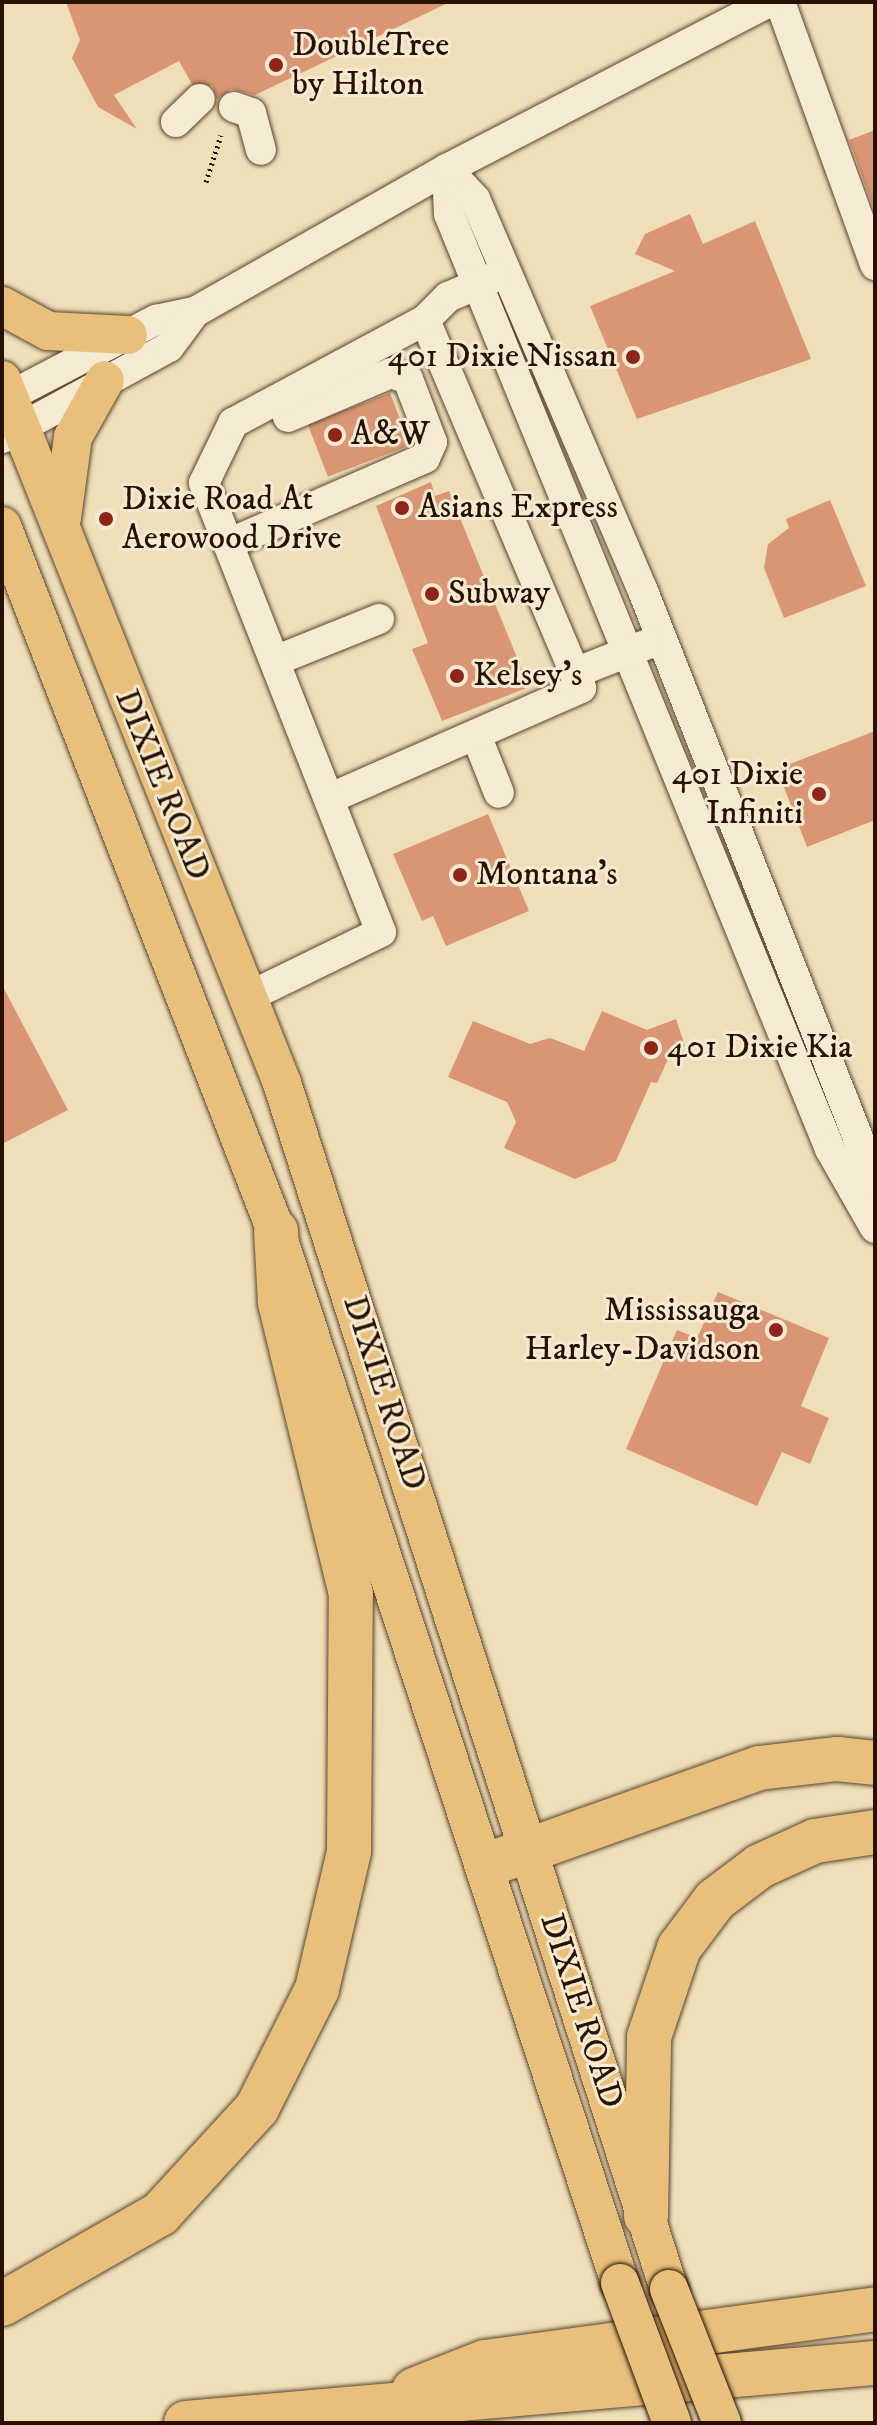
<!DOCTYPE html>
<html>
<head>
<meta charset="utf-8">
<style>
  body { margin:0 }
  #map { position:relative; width:877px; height:2425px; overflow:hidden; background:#efdfb9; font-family:"IM FELL DW Pica",serif }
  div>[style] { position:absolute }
  .building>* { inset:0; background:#da9574; transform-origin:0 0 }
  .path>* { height:5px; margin-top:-2.5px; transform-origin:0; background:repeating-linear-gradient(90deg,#291100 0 2px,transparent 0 6px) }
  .roads { filter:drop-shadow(0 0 2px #5a442e) drop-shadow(0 0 2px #5a442e) }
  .minor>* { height:30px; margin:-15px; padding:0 15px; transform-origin:15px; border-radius:15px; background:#f5ead2 }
  .major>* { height:38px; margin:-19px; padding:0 19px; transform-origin:19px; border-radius:19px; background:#e8c07c }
  .highway>* { height:44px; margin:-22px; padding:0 22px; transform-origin:22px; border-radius:22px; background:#e8c07c }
  .bridges { filter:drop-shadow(0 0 2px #291100) drop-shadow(0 0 2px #291100) }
  .major-bridge>* { height:38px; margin:-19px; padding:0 19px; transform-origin:19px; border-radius:19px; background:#e8c07c }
  .dots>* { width:22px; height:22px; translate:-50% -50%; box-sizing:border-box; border:4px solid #f5ead2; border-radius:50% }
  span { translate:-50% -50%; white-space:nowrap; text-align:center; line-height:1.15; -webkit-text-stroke:6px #f5ead2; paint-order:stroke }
  .poi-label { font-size:34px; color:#291100 }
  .left { translate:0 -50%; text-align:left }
  .right { translate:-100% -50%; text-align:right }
  .street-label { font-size:34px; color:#291100 }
  .frame { position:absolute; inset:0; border:4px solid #291100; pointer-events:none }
</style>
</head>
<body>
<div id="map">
  <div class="building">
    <i style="clip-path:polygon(66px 2px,450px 2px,255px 95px,231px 89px,217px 100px,212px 86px,192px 84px,179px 61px,114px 95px,137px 129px,98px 107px,72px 58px,80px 40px)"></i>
    <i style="clip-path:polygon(875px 130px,875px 212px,849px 140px)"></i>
    <i style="clip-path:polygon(690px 214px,703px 244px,755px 221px,811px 359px,637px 419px,590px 306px,675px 271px,635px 254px,645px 234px)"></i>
    <i style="left:390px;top:393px;width:56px;height:88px;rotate:69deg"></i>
    <i style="clip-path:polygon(431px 482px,435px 496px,449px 491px,529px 687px,442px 721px,412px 649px,428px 643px,376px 506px)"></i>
    <i style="clip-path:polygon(830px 500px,866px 586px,784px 618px,764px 568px,768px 544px,789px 528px,786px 519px)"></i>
    <i style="clip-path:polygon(875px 731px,875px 820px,807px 847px,777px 769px)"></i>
    <i style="clip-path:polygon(488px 814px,529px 911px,446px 946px,433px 916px,422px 921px,393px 854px)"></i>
    <i style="clip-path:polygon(2px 985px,68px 1110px,2px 1144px)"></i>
    <i style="clip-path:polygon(602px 1011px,647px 1030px,676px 1019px,685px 1046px,671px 1053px,657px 1083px,651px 1082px,616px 1161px,575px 1179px,504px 1148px,516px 1122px,507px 1102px,448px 1077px,473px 1021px,530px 1044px,550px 1038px,584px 1051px)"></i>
    <i style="clip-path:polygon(718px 1292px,829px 1338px,801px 1406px,829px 1418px,810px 1464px,782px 1452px,757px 1506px,626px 1449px,677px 1330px,697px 1338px)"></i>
  </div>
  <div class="path">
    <i style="left:206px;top:182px;width:49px;rotate:-72.3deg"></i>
  </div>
  <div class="roads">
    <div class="minor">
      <i style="left:780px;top:2px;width:280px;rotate:70.1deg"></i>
      <i style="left:234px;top:107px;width:18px;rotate:19deg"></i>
      <i style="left:251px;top:113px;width:38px;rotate:75deg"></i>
      <i style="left:176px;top:122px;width:33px;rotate:-44deg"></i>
      <i style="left:447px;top:169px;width:45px;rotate:87.5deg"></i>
      <i style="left:449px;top:214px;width:1010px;rotate:67.83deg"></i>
      <i style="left:830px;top:1149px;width:91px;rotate:60.3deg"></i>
      <i style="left:447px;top:169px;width:41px;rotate:47deg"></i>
      <i style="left:475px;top:199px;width:426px;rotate:66.8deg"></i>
      <i style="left:643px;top:591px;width:634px;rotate:68.53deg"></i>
      <i style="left:425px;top:320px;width:384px;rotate:67deg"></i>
      <i style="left:2px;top:400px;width:174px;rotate:-27.5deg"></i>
      <i style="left:156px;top:320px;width:40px;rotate:-12deg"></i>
      <i style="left:195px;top:312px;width:290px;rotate:-29.6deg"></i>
      <i style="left:447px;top:169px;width:363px;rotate:-27.4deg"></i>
      <i style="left:2px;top:438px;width:190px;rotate:-28.6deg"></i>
      <i style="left:169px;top:347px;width:44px;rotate:-53.4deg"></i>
      <i style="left:228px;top:544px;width:215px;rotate:-23.6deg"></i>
      <i style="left:425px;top:458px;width:17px;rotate:-66deg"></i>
      <i style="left:432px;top:442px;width:67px;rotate:-110.9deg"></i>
      <i style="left:408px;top:379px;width:18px;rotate:-161deg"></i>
      <i style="left:391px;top:373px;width:112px;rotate:156.9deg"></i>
      <i style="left:277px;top:660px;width:110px;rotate:-21.9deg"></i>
      <i style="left:476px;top:735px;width:62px;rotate:68.4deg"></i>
      <i style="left:333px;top:797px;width:271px;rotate:-23.7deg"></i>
      <i style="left:581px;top:688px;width:16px;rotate:-112deg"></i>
      <i style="left:575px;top:673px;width:79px;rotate:-21.7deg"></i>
      <i style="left:248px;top:997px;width:148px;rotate:-26deg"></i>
      <i style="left:381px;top:932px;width:483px;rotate:-111.5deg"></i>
      <i style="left:204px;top:483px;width:67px;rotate:-64.2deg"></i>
      <i style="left:233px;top:423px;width:218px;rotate:-28.2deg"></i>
      <i style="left:425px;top:320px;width:33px;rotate:-45deg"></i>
      <i style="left:448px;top:297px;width:51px;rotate:-23.1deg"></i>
    </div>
    <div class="major">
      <i style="left:2px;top:306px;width:52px;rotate:28.5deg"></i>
      <i style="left:48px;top:331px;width:80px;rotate:2.9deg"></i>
      <i style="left:2px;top:380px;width:757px;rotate:68.28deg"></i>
      <i style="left:282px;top:1083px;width:1267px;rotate:72.21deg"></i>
      <i style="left:62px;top:518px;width:82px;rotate:-82.3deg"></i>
      <i style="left:73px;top:437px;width:65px;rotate:-60.7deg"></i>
      <i style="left:2px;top:526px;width:756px;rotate:68.76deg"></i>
      <i style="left:276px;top:1231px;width:1107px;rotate:71.89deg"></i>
    </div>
    <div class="highway">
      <i style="left:487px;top:1865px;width:289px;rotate:-19.6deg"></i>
      <i style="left:759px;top:1768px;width:79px;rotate:-6.6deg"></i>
      <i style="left:837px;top:1759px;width:38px;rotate:6deg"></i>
      <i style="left:646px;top:2216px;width:179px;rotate:-89deg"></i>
      <i style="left:649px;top:2037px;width:94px;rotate:-71.4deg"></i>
      <i style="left:679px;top:1948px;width:60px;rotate:-53.1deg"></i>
      <i style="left:715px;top:1900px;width:56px;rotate:-37.1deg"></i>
      <i style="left:760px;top:1866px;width:60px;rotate:-24.4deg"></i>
      <i style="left:815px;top:1841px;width:61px;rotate:-8.5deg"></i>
      <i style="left:2px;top:2304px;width:182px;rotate:-29.7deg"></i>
      <i style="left:160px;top:2214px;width:144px;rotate:-47.5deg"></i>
      <i style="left:257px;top:2108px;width:133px;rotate:-63.2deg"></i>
      <i style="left:317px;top:1989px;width:142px;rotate:-76.9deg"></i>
      <i style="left:349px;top:1851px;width:257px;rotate:-89.6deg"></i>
      <i style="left:351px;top:1594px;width:301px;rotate:-103.7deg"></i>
      <i style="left:280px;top:1302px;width:71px;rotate:-93.2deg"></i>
      <i style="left:414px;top:2390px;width:76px;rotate:-21.5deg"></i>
      <i style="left:485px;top:2362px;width:394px;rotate:-7.7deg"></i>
      <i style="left:186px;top:2423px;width:692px;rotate:-4.98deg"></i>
    </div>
  </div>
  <div class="bridges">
    <div class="major-bridge">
      <i style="left:620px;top:2283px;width:149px;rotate:69.6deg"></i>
      <i style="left:669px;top:2289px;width:144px;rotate:68.4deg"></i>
    </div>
  </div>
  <div class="dots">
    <i style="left:276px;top:65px;background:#8f2418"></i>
    <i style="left:633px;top:357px;background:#8f2418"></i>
    <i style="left:335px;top:435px;background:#8f2418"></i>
    <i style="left:402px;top:508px;background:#8f2418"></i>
    <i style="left:106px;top:519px;background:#8f2418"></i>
    <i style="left:432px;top:594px;background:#8f2418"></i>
    <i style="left:457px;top:676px;background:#8f2418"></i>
    <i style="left:819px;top:794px;background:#8f2418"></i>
    <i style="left:460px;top:875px;background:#8f2418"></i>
    <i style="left:651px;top:1048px;background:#8f2418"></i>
    <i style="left:776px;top:1330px;background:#8f2418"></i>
  </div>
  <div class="poi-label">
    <span class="left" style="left:292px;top:65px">DoubleTree<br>by Hilton</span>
    <span class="right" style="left:617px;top:357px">401 Dixie Nissan</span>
    <span class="left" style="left:351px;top:435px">A&amp;W</span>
    <span class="left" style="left:122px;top:519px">Dixie Road At<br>Aerowood Drive</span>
    <span class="left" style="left:418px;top:508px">Asians Express</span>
    <span class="left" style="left:448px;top:594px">Subway</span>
    <span class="left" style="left:473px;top:676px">Kelsey's</span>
    <span class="right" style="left:803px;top:794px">401 Dixie<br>Infiniti</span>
    <span class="left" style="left:476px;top:875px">Montana's</span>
    <span class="left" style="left:667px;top:1048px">401 Dixie Kia</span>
    <span class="right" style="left:760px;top:1330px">Mississauga<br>Harley-Davidson</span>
  </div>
  <div class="street-label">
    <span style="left:162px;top:785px;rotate:68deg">DIXIE ROAD</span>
    <span style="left:384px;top:1393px;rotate:72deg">DIXIE ROAD</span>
    <span style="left:581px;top:2011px;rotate:72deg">DIXIE ROAD</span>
  </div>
  <div class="frame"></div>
</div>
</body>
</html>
